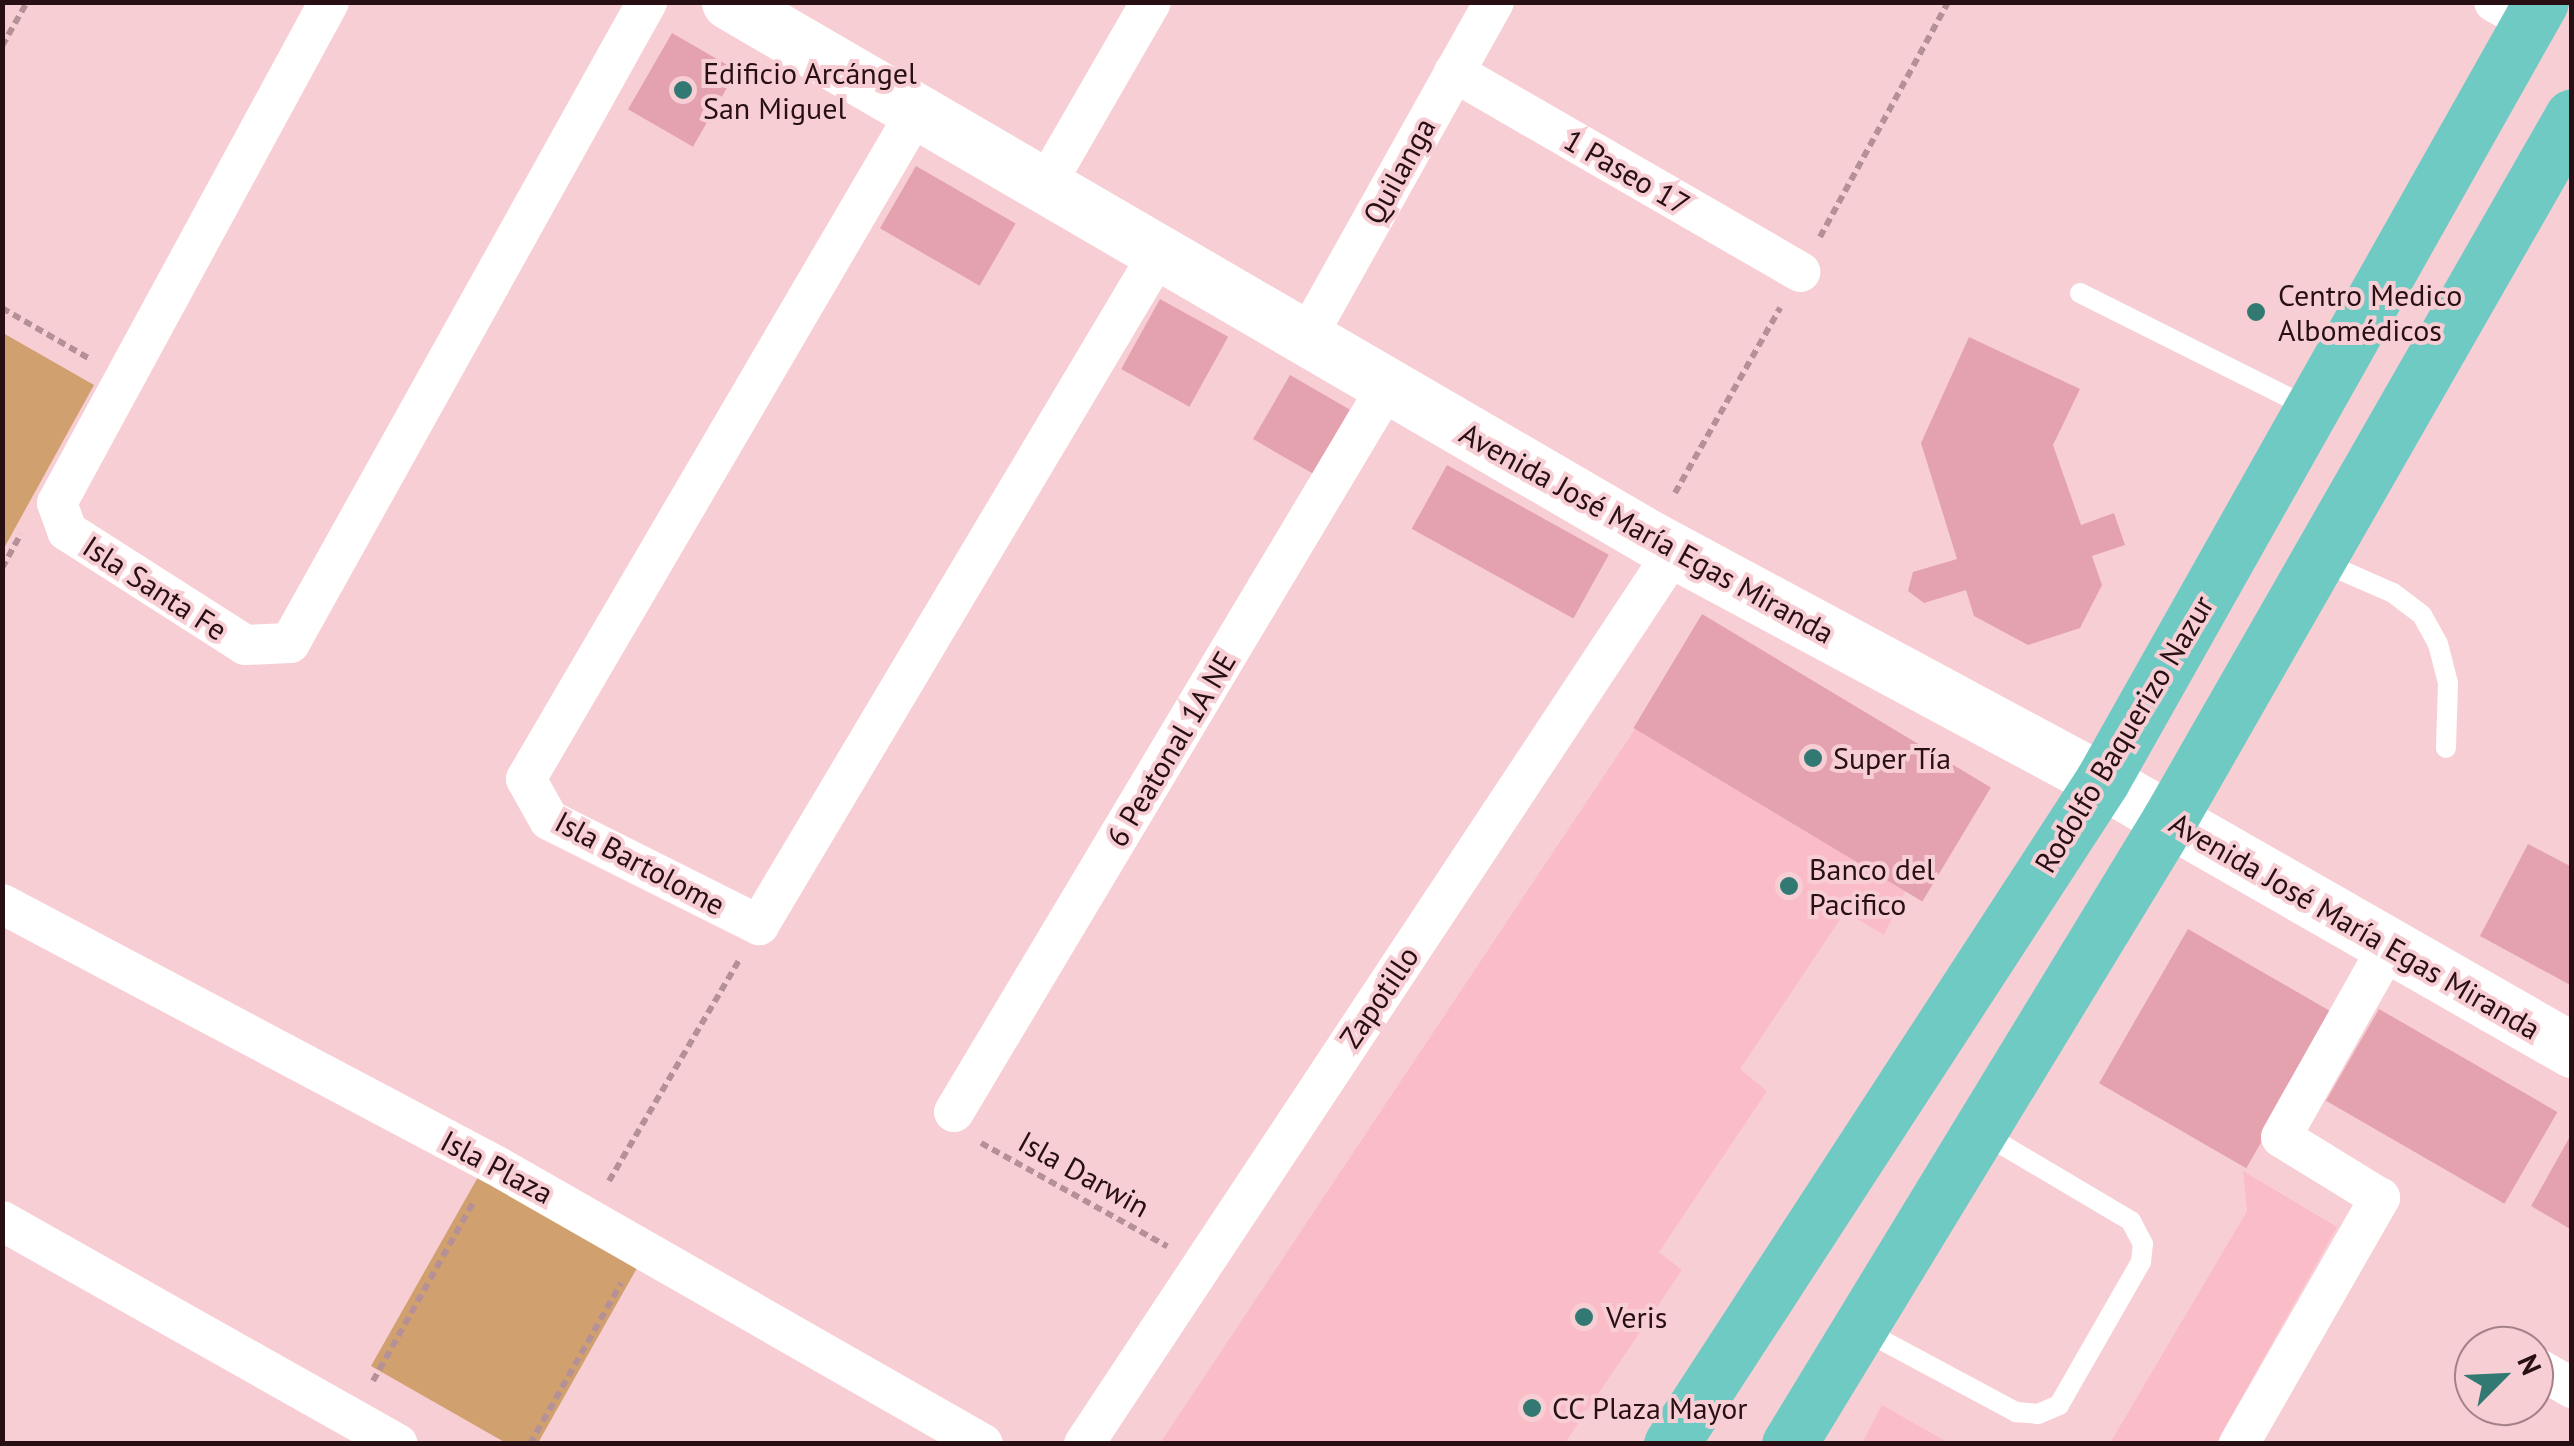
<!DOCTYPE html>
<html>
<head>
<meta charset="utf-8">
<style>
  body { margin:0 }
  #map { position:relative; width:2574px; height:1446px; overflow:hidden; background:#f8ced5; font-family:"PT Sans",sans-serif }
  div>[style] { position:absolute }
  .built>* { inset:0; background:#fabdc8 }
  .green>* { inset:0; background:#d0a06e }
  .building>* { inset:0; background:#e4a2af; transform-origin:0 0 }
  .path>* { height:6px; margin-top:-3px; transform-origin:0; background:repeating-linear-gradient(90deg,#b59197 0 8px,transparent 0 13px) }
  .lane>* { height:20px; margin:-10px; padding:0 10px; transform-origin:10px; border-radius:10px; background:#fff }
  .street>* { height:40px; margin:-20px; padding:0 20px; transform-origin:20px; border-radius:20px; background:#fff }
  .secondary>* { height:55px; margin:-27.5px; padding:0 27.5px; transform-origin:27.5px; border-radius:27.5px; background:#fff }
  .primary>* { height:55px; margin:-27.5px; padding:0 27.5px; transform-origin:27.5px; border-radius:27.5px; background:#70cac4 }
  .dots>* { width:28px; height:28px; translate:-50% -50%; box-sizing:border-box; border:5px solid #f8ced5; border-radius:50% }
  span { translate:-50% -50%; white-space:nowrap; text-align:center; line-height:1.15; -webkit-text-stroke:8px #f8ced5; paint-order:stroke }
  .poi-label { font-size:30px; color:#270f14 }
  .left { translate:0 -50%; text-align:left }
  .street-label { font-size:30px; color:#270f14 }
  .frame { position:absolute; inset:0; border:5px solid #270f14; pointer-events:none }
  .north { position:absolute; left:2454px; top:1326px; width:100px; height:100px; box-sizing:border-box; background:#f8ced5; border:2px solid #a48288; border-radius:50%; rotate:66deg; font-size:28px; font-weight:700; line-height:40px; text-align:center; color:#270f14 }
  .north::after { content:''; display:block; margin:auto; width:35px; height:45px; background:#317972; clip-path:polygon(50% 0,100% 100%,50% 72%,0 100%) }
</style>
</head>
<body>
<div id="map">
  <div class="built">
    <i style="clip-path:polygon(1635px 729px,1906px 890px,1884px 935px,1845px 912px,1740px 1069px,1767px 1091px,1659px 1252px,1682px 1270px,1565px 1443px,1160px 1443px)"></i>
    <i style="clip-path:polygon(2243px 1171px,2337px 1227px,2216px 1443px,2110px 1443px,2247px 1211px)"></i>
    <i style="clip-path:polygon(1882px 1405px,1949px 1443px,1862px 1443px)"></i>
  </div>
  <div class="green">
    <i style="clip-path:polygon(3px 333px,94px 385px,3px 550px)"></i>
    <i style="clip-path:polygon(478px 1177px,637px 1268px,538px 1443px,506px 1443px,371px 1366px)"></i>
  </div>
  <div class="building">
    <i style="left:672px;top:33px;width:75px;height:88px;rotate:30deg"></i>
    <i style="left:916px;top:166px;width:115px;height:72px;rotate:30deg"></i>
    <i style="left:1160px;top:299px;width:78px;height:80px;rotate:29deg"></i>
    <i style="clip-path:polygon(1969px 337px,2080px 389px,2053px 445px,2081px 525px,2114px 513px,2125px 545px,2092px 556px,2102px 585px,2080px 628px,2028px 645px,1974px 616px,1966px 590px,1924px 603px,1908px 591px,1913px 572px,1957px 559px,1921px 443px)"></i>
    <i style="left:1290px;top:375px;width:69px;height:74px;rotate:30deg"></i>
    <i style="left:1447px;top:465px;width:185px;height:73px;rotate:29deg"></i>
    <i style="left:1702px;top:614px;width:337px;height:133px;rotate:31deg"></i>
    <i style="clip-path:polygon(2528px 844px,2572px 867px,2572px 986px,2480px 936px)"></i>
    <i style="left:2188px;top:929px;width:170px;height:178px;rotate:30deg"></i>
    <i style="left:2379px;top:1009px;width:206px;height:106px;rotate:30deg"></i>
    <i style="clip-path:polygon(2572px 1133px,2572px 1230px,2531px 1206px)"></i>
  </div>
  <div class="path">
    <i style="left:2px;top:46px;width:51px;rotate:-60.4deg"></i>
    <i style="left:1820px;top:237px;width:268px;rotate:-61.4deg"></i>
    <i style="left:2px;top:308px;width:102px;rotate:30.1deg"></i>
    <i style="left:1675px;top:493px;width:213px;rotate:-60.4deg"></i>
    <i style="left:2px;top:568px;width:39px;rotate:-61deg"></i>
    <i style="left:981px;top:1143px;width:213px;rotate:29deg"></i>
    <i style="left:609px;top:1181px;width:258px;rotate:-59.5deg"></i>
    <i style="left:373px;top:1381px;width:206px;rotate:-60.7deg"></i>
    <i style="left:530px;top:1444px;width:185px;rotate:-60.5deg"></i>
  </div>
  <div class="lane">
    <i style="left:2080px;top:293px;width:257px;rotate:26.6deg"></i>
    <i style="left:2320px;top:561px;width:80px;rotate:23.7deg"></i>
    <i style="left:2393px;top:593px;width:36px;rotate:37deg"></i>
    <i style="left:2422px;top:615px;width:33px;rotate:61deg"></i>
    <i style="left:2438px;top:644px;width:40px;rotate:75.6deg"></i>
    <i style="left:2448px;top:683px;width:65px;rotate:91.8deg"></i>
    <i style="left:1863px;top:1330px;width:174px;rotate:28.2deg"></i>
    <i style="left:2016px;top:1412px;width:22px;rotate:5deg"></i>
    <i style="left:2038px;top:1414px;width:23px;rotate:-23deg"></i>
    <i style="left:2059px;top:1405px;width:165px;rotate:-60.2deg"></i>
    <i style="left:2141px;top:1262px;width:18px;rotate:-84deg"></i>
    <i style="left:2143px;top:1244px;width:26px;rotate:-118deg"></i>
    <i style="left:2131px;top:1221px;width:173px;rotate:-149.4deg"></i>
  </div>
  <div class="street">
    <i style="left:329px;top:2px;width:570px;rotate:118.5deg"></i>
    <i style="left:57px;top:503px;width:30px;rotate:70deg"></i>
    <i style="left:67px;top:531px;width:211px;rotate:32.6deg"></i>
    <i style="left:245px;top:645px;width:45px;rotate:-2.5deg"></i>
    <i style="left:290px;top:643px;width:734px;rotate:-60.88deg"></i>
    <i style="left:2494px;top:2px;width:41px;rotate:29.1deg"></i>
    <i style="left:1454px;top:72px;width:400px;rotate:30deg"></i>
    <i style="left:914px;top:116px;width:768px;rotate:120.34deg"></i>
    <i style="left:526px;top:779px;width:47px;rotate:60.7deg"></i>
    <i style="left:549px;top:820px;width:235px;rotate:26.6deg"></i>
    <i style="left:759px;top:925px;width:780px;rotate:-59.23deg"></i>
    <i style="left:1043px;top:189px;width:216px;rotate:-60deg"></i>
    <i style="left:1305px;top:340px;width:387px;rotate:-60.8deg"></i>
    <i style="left:2px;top:904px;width:558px;rotate:27.9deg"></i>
    <i style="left:495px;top:1165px;width:562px;rotate:29.76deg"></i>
    <i style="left:954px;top:1112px;width:844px;rotate:-59.15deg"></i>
    <i style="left:2px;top:1221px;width:454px;rotate:29.4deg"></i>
    <i style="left:2534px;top:1366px;width:44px;rotate:30.1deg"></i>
    <i style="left:1084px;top:1444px;width:1069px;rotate:-56.52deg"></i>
    <i style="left:2239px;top:1444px;width:284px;rotate:-60.2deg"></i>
    <i style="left:2380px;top:1198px;width:116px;rotate:-148.4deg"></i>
    <i style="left:2281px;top:1137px;width:220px;rotate:-60.6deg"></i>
  </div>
  <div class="secondary">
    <i style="left:729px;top:2px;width:1066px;rotate:30.2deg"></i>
    <i style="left:1650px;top:538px;width:513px;rotate:28.26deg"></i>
    <i style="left:2102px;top:781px;width:542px;rotate:29.78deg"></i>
  </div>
  <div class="primary">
    <i style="left:1671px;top:1444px;width:791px;rotate:-56.97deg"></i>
    <i style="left:2102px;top:781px;width:894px;rotate:-60.6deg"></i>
    <i style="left:1789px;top:1444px;width:731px;rotate:-58.66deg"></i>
    <i style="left:2169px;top:820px;width:811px;rotate:-60.21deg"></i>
  </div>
  <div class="dots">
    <i style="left:683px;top:90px;background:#317972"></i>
    <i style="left:2256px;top:312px;background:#317972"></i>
    <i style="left:1813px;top:758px;background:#317972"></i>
    <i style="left:1789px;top:886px;background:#317972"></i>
    <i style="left:1584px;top:1317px;background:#317972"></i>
    <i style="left:1532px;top:1408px;background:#317972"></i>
  </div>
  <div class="poi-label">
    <span class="left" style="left:703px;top:90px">Edificio Arcángel<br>San Miguel</span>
    <span class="left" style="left:2278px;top:312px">Centro Medico<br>Albomédicos</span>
    <span class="left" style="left:1833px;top:758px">Super Tía</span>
    <span class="left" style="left:1809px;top:886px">Banco del<br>Pacifico</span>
    <span class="left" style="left:1606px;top:1317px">Veris</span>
    <span class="left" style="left:1552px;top:1408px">CC Plaza Mayor</span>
  </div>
  <div class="street-label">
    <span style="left:1399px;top:171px;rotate:-61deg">Quilanga</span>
    <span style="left:1627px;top:172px;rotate:30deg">1 Paseo 17</span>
    <span style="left:1647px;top:533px;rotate:29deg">Avenida José María Egas Miranda</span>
    <span style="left:155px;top:588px;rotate:33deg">Isla Santa Fe</span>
    <span style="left:2124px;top:734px;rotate:-59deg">Rodolfo Baquerizo Nazur</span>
    <span style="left:1171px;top:749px;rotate:-59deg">6 Peatonal 1A NE</span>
    <span style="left:640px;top:863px;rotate:28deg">Isla Bartolome</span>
    <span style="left:2355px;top:926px;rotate:30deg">Avenida José María Egas Miranda</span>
    <span style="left:1379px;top:997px;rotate:-56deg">Zapotillo</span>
    <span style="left:497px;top:1167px;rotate:28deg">Isla Plaza</span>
    <span style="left:1084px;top:1174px;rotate:29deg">Isla Darwin</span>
  </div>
  <div class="frame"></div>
  <div class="north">N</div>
</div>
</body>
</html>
